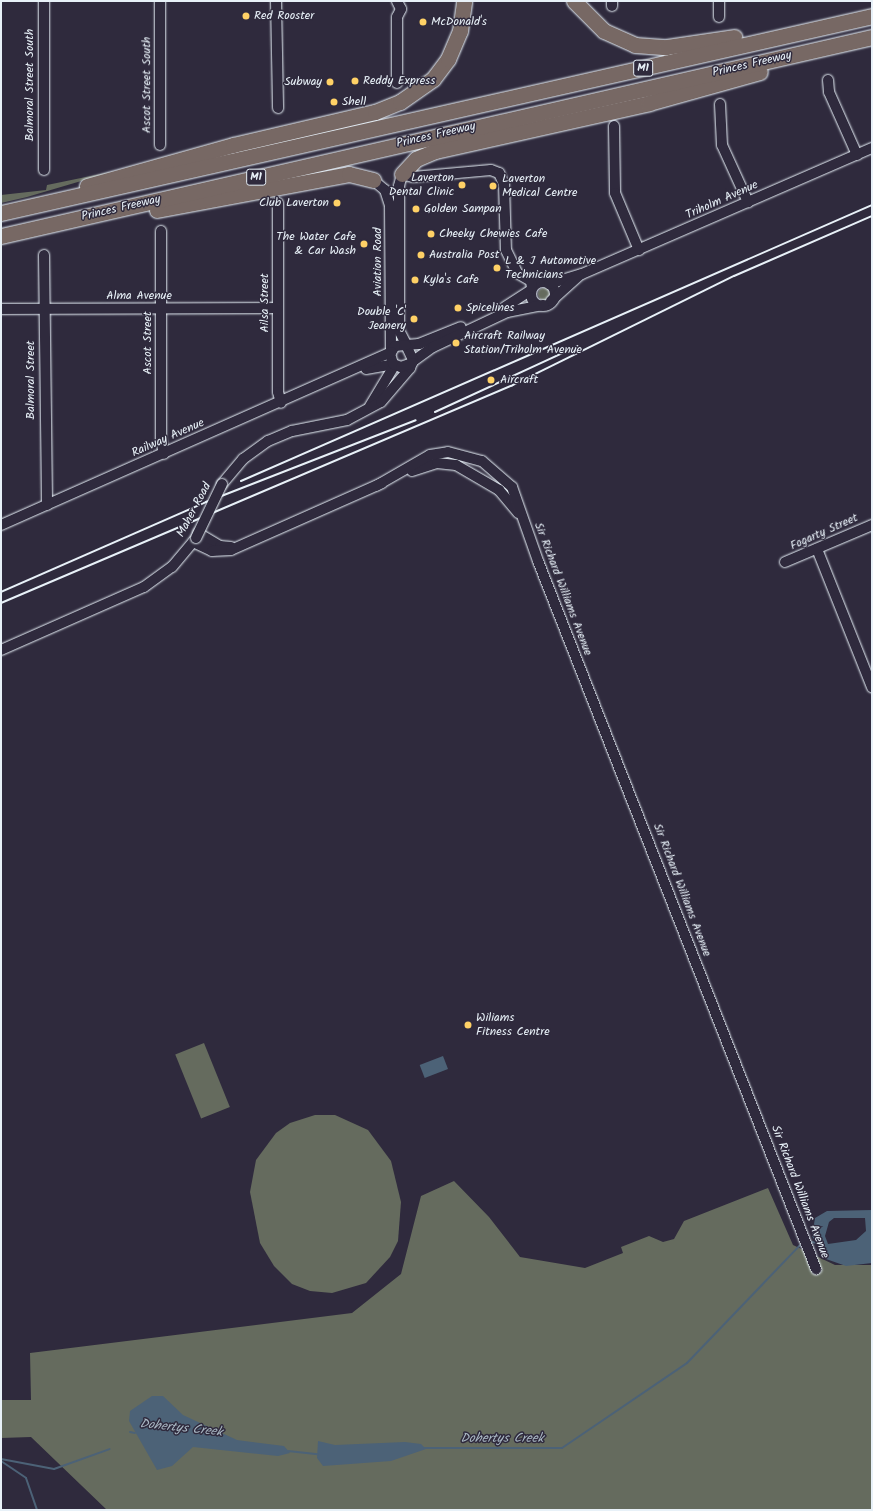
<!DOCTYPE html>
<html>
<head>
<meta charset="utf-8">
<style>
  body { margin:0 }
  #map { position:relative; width:873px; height:1511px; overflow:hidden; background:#2f2a3d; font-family:Kalam,sans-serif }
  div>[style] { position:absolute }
  .green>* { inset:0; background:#656b5e; transform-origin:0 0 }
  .round { border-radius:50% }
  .water>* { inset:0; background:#4c6277; transform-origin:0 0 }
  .stream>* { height:2px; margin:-1px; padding:0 1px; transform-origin:1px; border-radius:1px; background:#4c6277 }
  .roads { filter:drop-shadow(0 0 1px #e8f1f8) drop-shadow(0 0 1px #e8f1f8) }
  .minor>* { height:10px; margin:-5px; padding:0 5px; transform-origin:5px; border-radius:5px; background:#2f2a3d }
  .minor>.ring { margin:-5px; padding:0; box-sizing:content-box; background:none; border:10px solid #2f2a3d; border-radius:50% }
  .highway>* { height:15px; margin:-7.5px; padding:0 7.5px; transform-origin:7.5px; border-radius:7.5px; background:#776864 }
  .rail>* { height:2px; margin:-1px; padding:0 1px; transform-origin:1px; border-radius:1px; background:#e8f1f8 }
  .bridges { filter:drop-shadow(0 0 1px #e8f1f8) drop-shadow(0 0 1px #e8f1f8) }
  .minor-bridge>* { height:10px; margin:-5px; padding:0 5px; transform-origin:5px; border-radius:5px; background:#2f2a3d }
  .dots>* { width:11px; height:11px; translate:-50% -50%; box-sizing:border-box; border:2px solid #2f2a3d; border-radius:50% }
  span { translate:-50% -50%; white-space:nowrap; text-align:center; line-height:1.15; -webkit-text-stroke:3px #2f2a3d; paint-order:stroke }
  .shield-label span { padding:1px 3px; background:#2f2a3d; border:1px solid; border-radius:3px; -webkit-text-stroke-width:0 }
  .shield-label { font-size:11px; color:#e8f1f8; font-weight:700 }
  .poi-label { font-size:12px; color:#e8f1f8 }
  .left { translate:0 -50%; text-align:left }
  .right { translate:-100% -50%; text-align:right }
  .street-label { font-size:12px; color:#e8f1f8 }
  .water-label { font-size:13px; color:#aab8c4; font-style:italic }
  .frame { position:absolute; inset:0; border:2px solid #e8f1f8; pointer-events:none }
</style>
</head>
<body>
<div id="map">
  <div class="green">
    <i style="clip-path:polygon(115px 171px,27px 197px,1px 203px,1px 195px,46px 190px,47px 185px)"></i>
    <i class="round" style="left:538px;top:288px;width:12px;height:12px"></i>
    <i style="left:204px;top:1043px;width:69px;height:31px;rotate:68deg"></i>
    <i style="clip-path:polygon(315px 1115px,335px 1115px,368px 1130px,391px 1161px,401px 1202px,398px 1241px,390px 1257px,366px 1283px,332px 1293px,310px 1291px,292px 1284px,274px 1266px,260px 1243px,250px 1192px,256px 1160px,276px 1133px,290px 1123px)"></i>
    <i style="clip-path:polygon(454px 1181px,489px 1217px,520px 1257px,585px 1268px,623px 1253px,621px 1247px,649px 1236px,663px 1242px,674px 1239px,684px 1221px,768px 1188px,793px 1245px,835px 1265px,872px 1265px,872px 1510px,107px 1510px,31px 1437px,1px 1438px,1px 1400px,31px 1400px,30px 1353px,352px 1313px,401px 1274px,421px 1196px)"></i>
  </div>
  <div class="water">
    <i style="left:443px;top:1056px;width:14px;height:25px;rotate:69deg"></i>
    <i style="clip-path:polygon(evenodd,872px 1210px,872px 1263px,846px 1266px,826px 1259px,812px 1236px,815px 1218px,827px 1211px,872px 1210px,834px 1218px,865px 1218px,866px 1231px,856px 1240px,828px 1244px,825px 1236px,829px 1222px,834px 1218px)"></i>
    <i style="clip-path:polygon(152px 1396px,163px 1396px,183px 1415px,237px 1440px,284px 1446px,290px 1453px,278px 1456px,193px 1447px,172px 1466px,157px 1470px,129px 1421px,130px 1411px)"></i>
    <i style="clip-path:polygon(318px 1441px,335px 1445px,405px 1442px,421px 1444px,426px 1449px,391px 1461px,323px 1466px,317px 1458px)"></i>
  </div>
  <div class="stream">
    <i style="left:812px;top:1242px;width:6px;rotate:9deg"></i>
    <i style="left:130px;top:1432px;width:5px;rotate:11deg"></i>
    <i style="left:424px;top:1448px;width:138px"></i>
    <i style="left:562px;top:1448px;width:151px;rotate:-34.2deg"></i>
    <i style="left:687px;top:1363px;width:163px;rotate:-46.2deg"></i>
    <i style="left:288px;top:1451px;width:30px;rotate:6deg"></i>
    <i style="left:1px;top:1459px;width:54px;rotate:10.7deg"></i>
    <i style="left:54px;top:1469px;width:59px;rotate:-19.7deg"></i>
    <i style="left:1px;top:1461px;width:30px;rotate:34deg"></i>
    <i style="left:26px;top:1478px;width:34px;rotate:71deg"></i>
  </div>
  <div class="roads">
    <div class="minor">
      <i style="left:44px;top:1px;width:169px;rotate:90deg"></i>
      <i style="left:276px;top:1px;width:107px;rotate:88.9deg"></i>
      <i style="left:612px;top:6px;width:5px;rotate:-90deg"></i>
      <i style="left:719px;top:17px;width:16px;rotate:-90deg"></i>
      <i style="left:828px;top:80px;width:12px;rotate:85deg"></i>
      <i style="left:829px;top:92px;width:69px;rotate:66deg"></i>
      <i style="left:397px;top:83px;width:66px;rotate:-90deg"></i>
      <i style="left:397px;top:17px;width:9px;rotate:-63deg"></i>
      <i style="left:401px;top:9px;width:9px;rotate:-117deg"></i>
      <i style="left:720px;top:104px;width:41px;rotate:87.2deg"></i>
      <i style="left:722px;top:145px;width:63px;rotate:65.5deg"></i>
      <i style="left:614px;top:126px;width:67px;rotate:89.1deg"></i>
      <i style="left:615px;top:193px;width:62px;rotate:67.2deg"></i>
      <i style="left:160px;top:145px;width:144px;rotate:-90deg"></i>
      <i style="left:373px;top:180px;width:16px;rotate:40deg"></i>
      <i style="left:385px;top:190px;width:16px;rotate:72deg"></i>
      <i style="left:390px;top:205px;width:146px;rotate:89.6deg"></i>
      <i style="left:278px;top:203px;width:189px;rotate:90deg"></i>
      <i style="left:278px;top:392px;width:11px;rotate:75deg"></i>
      <i style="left:161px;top:231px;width:208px;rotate:90deg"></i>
      <i style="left:161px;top:439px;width:15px;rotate:79deg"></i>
      <i style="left:44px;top:255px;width:250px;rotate:89.3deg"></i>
      <i class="ring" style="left:531px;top:282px;width:14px;height:14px"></i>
      <i style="left:549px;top:284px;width:34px;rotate:-17deg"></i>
      <i style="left:582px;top:274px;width:316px;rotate:-23.5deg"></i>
      <i style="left:551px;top:301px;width:38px;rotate:-42deg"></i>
      <i style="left:505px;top:307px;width:31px;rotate:-33deg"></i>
      <i style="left:1px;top:309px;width:277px;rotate:-0.2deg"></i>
      <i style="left:406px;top:344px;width:16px;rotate:-117deg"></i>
      <i style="left:399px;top:330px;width:144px;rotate:-90deg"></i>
      <i style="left:399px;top:186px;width:12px;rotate:-76deg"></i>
      <i style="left:402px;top:174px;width:11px;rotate:15deg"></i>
      <i style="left:413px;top:177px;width:78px;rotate:-5.1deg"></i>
      <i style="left:491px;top:170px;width:9px;rotate:21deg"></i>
      <i style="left:499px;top:173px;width:12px;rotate:66deg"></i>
      <i style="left:504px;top:184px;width:66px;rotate:88.3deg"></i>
      <i style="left:506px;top:250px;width:25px;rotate:64deg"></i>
      <i style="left:517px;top:273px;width:16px;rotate:30deg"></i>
      <i style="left:531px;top:281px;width:7px;rotate:82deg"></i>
      <i style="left:406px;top:345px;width:13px;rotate:-4deg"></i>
      <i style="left:419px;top:344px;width:45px;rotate:-22deg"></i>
      <i style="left:412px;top:362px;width:26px;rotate:-36deg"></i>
      <i style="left:433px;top:347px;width:82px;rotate:-25.3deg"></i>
      <i style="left:507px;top:312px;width:37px;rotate:-11deg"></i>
      <i style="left:366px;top:369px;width:27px;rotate:-10deg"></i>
      <i style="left:370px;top:406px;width:47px;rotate:-59deg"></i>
      <i style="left:412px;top:471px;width:26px;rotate:-18deg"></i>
      <i style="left:437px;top:463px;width:19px;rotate:6deg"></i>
      <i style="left:456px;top:465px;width:50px;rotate:30.2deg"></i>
      <i style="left:499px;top:490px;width:30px;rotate:50deg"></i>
      <i style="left:222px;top:484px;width:33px;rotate:-50deg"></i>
      <i style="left:243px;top:459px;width:31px;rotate:-36deg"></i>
      <i style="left:268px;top:441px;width:26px;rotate:-23deg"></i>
      <i style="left:292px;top:431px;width:56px;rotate:-11.3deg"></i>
      <i style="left:347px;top:420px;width:38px;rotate:-28deg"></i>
      <i style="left:381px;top:402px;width:45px;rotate:-49.5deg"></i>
      <i style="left:410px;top:368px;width:9px;rotate:-69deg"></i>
      <i style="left:413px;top:360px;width:17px;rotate:-115deg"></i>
      <i style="left:406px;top:345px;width:11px;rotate:175deg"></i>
      <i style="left:395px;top:346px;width:9px;rotate:122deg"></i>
      <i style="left:390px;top:354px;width:10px;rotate:73deg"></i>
      <i style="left:393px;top:364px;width:9px;rotate:21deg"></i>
      <i style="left:401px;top:367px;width:12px;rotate:-20deg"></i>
      <i style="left:376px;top:486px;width:62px;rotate:-29.9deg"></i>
      <i style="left:430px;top:455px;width:18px;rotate:-9deg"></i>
      <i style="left:448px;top:452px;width:35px;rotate:15deg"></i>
      <i style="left:482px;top:461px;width:40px;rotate:41deg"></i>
      <i style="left:512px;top:487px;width:78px;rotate:70.6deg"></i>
      <i style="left:538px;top:561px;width:761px;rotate:68.56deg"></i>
      <i style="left:1px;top:525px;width:427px;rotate:-23.9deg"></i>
      <i style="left:198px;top:533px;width:26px;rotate:31deg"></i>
      <i style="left:220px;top:546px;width:11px;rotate:5deg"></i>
      <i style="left:193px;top:542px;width:21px;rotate:25deg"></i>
      <i style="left:212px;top:551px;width:19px;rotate:-3deg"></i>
      <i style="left:231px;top:550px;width:165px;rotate:-23.9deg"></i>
      <i style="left:817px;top:549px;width:149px;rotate:68.3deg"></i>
      <i style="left:785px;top:562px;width:95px;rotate:-23deg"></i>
      <i style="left:1px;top:650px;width:156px;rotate:-23.8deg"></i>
      <i style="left:144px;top:587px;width:34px;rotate:-36deg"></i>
      <i style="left:172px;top:567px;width:38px;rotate:-50deg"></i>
    </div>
    <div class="highway">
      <i style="left:574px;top:1px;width:42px;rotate:45deg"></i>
      <i style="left:604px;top:31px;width:34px;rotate:24deg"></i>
      <i style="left:635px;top:45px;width:31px;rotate:4deg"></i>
      <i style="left:666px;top:47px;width:69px;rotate:-8.4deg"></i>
      <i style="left:402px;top:174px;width:21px;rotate:-47deg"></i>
      <i style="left:416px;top:159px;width:21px;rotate:-23deg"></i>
      <i style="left:435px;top:151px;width:219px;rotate:-12.6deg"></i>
      <i style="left:649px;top:103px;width:115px;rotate:-15.6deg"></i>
      <i style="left:87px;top:186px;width:152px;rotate:-15.7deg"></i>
      <i style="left:233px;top:145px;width:146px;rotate:-13.1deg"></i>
      <i style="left:375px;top:112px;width:27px;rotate:-22deg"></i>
      <i style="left:400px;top:102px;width:40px;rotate:-34.9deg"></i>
      <i style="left:433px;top:79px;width:25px;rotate:-53deg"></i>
      <i style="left:448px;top:59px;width:30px;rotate:-67deg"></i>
      <i style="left:460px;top:31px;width:30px;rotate:-82deg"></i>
      <i style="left:157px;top:210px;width:195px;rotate:-10.6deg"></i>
      <i style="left:349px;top:174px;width:25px;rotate:14deg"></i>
      <i style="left:1px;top:213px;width:893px;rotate:-12.74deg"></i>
      <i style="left:1px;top:236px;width:893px;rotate:-12.87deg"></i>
    </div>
  </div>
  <div class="rail">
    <i style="left:435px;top:412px;width:157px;rotate:-24.8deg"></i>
    <i style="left:241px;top:481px;width:689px;rotate:-23.62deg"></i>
    <i style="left:1px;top:592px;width:224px;rotate:-23.7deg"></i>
    <i style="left:206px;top:502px;width:225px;rotate:-21.3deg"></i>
    <i style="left:1px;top:603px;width:556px;rotate:-23.06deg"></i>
    <i style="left:513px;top:385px;width:246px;rotate:-26.3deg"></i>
    <i style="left:734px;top:276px;width:150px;rotate:-23.5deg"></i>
  </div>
  <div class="bridges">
    <div class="minor-bridge">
      <i style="left:196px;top:538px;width:60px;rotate:-64.3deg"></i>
    </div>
  </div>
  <div class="dots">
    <i style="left:246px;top:16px;background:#ffd166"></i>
    <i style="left:423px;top:22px;background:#ffd166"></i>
    <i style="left:355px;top:81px;background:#ffd166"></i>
    <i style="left:330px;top:82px;background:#ffd166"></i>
    <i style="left:334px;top:102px;background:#ffd166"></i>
    <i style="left:462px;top:185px;background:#ffd166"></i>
    <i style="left:493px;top:186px;background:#ffd166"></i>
    <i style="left:337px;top:203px;background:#ffd166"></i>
    <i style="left:416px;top:209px;background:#ffd166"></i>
    <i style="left:431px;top:234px;background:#ffd166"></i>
    <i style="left:364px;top:244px;background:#ffd166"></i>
    <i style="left:421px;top:255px;background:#ffd166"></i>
    <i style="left:497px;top:268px;background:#ffd166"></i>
    <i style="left:415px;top:280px;background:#ffd166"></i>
    <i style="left:458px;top:308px;background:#ffd166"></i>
    <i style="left:414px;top:319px;background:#ffd166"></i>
    <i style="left:456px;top:343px;background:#ffd166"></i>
    <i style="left:491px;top:380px;background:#ffd166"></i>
    <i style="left:468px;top:1025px;background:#ffd166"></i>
  </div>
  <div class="shield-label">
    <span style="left:643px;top:68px">M1</span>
    <span style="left:256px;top:177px">M1</span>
  </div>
  <div class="poi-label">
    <span class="left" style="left:254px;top:16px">Red Rooster</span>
    <span class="left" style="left:431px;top:22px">McDonald's</span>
    <span class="left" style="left:363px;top:81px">Reddy Express</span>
    <span class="right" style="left:322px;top:82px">Subway</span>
    <span class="left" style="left:342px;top:102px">Shell</span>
    <span class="right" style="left:454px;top:185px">Laverton<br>Dental Clinic</span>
    <span class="left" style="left:502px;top:186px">Laverton<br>Medical Centre</span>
    <span class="right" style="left:329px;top:203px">Club Laverton</span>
    <span class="left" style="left:424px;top:209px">Golden Sampan</span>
    <span class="left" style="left:439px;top:234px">Cheeky Chewies Cafe</span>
    <span class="right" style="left:356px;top:244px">The Water Cafe<br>&amp; Car Wash</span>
    <span class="left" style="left:429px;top:255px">Australia Post</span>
    <span class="left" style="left:505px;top:268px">L &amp; J Automotive<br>Technicians</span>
    <span class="left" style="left:423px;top:280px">Kyla's Cafe</span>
    <span class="left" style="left:466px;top:308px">Spicelines</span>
    <span class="right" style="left:406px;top:319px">Double 'C'<br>Jeanery</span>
    <span class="left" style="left:464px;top:343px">Aircraft Railway<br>Station/Triholm Avenue</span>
    <span class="left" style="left:500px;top:380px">Aircraft</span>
    <span class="left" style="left:476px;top:1025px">Wiliams<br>Fitness Centre</span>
  </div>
  <div class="street-label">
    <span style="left:752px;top:64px;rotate:-13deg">Princes Freeway</span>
    <span style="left:30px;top:85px;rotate:-90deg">Balmoral Street South</span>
    <span style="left:147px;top:85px;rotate:-90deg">Ascot Street South</span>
    <span style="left:436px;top:135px;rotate:-13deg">Princes Freeway</span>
    <span style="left:722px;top:200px;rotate:-24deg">Triholm Avenue</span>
    <span style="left:121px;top:208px;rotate:-13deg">Princes Freeway</span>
    <span style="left:378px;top:262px;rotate:-90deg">Aviation Road</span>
    <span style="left:139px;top:296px">Alma Avenue</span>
    <span style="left:265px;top:303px;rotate:-90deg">Ailsa Street</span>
    <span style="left:148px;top:343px;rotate:-90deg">Ascot Street</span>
    <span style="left:31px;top:380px;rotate:-90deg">Balmoral Street</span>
    <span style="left:168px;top:438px;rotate:-24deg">Railway Avenue</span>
    <span style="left:194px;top:510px;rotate:-62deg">Maher Road</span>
    <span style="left:824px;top:532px;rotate:-24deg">Fogarty Street</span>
    <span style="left:563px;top:589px;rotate:69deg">Sir Richard Williams Avenue</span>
    <span style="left:682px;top:890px;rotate:69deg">Sir Richard Williams Avenue</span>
    <span style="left:800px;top:1192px;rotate:69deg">Sir Richard Williams Avenue</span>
  </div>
  <div class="water-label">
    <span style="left:181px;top:1429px;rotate:6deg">Dohertys Creek</span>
    <span style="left:502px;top:1439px">Dohertys Creek</span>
  </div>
  <div class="frame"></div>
</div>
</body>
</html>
